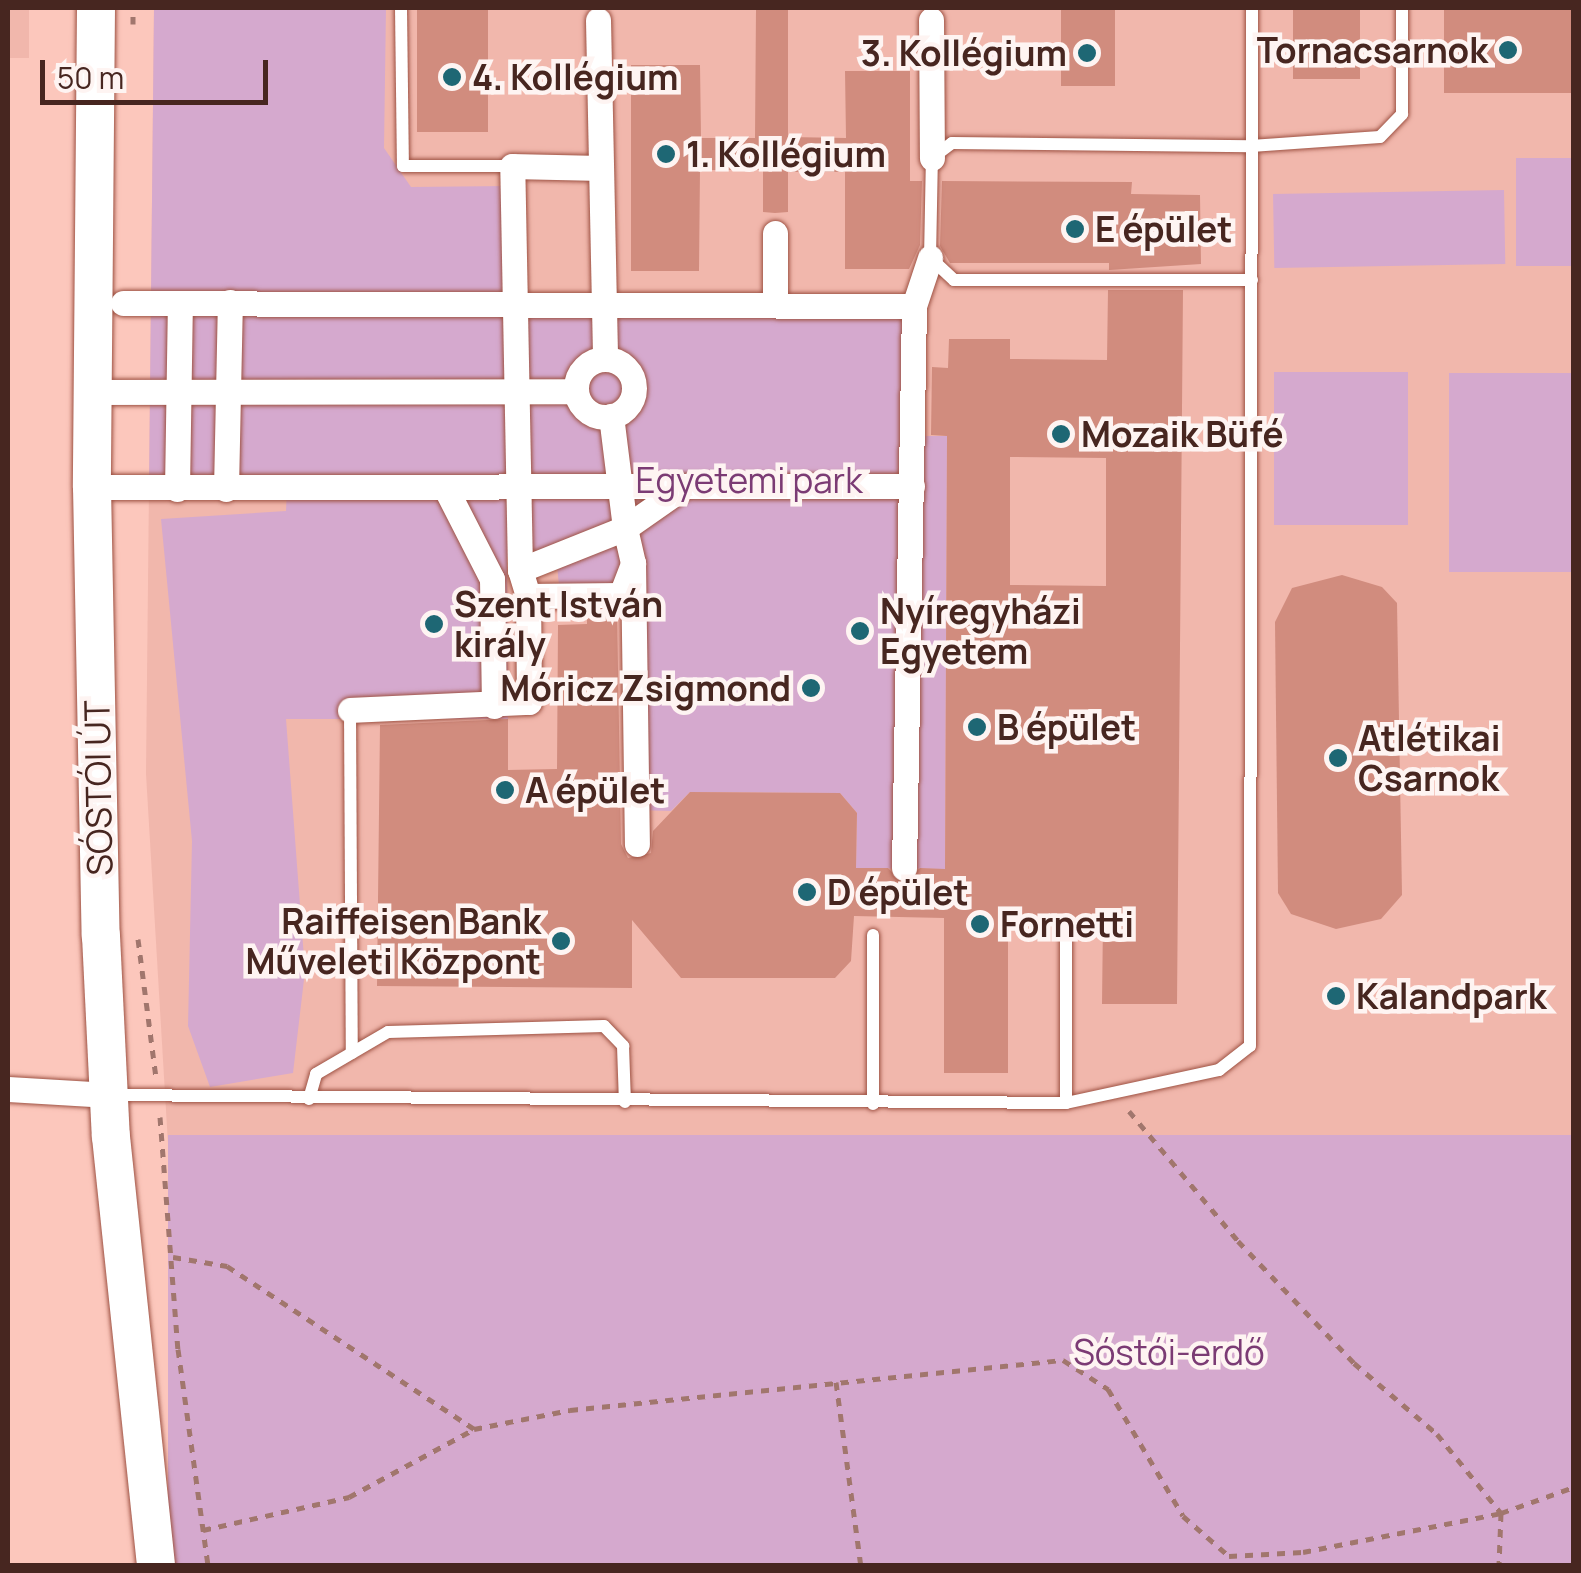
<!DOCTYPE html>
<html>
<head>
<meta charset="utf-8">
<style>
  body { margin:0 }
  #map { position:relative; width:1581px; height:1573px; overflow:hidden; background:#fcc7bc; font-family:Manrope,sans-serif }
  div>[style] { position:absolute }
  .built>* { inset:0; background:#f1b7ac; transform-origin:0 0 }
  .green>* { inset:0; background:#d5a9ce; transform-origin:0 0 }
  .building>* { inset:0; background:#d18c7e; transform-origin:0 0 }
  .path>* { height:5px; margin-top:-2.5px; transform-origin:0; background:repeating-linear-gradient(90deg,#a1766d 0 8px,transparent 0 16px) }
  .roads { filter:drop-shadow(0 0 2px #9e5243) drop-shadow(0 0 2px #9e5243) }
  .lane>* { height:12px; margin:-6px; padding:0 6px; transform-origin:6px; border-radius:6px; background:#fff }
  .street>* { height:25px; margin:-12.5px; padding:0 12.5px; transform-origin:12.5px; border-radius:12.5px; background:#fff }
  .street>.ring { margin:-12.5px; padding:0; box-sizing:content-box; background:none; border:25px solid #fff; border-radius:50% }
  .secondary>* { height:38px; margin:-19px; padding:0 19px; transform-origin:19px; border-radius:19px; background:#fff }
  .dots>* { width:28px; height:28px; translate:-50% -50%; box-sizing:border-box; border:5px solid #fef4f2; border-radius:50% }
  span { translate:-50% -50%; white-space:nowrap; text-align:center; line-height:1.15; -webkit-text-stroke:9px #fef4f2; paint-order:stroke }
  .poi-label { font-size:35px; color:#472620; font-weight:700 }
  .right { translate:-100% -50%; text-align:right }
  .left { translate:0 -50%; text-align:left }
  .park-label { font-size:35px; color:#7b3b74 }
  .street-label { font-size:35px; color:#472620 }
  .frame { position:absolute; inset:0; border:10px solid #472620; pointer-events:none }
  .scale { position:absolute; left:40px; top:60px; width:228px; height:45px; box-sizing:border-box; border:5px solid #472620; border-top:0; padding-left:12px; font-size:30px; line-height:35px; white-space:nowrap; color:#472620; -webkit-text-stroke:8px #fef4f2; paint-order:stroke }
</style>
</head>
<body>
<div id="map">
  <div class="built">
    <i style="left:8px;top:8px;width:21px;height:50px"></i>
    <i style="clip-path:polygon(154px 8px,1573px 8px,1573px 1135px,168px 1144px,146px 774px)"></i>
  </div>
  <div class="green">
    <i style="clip-path:polygon(154px 8px,386px 8px,384px 148px,411px 187px,508px 186px,510px 305px,909px 312px,912px 436px,947px 436px,945px 869px,856px 868px,857px 813px,840px 793px,690px 792px,671px 811px,632px 810px,632px 604px,559px 586px,556px 554px,507px 557px,508px 719px,286px 719px,305px 971px,293px 1073px,210px 1087px,188px 1026px,192px 841px,161px 519px,286px 511px,287px 488px,149px 488px)"></i>
    <i style="left:1516px;top:158px;width:57px;height:108px"></i>
    <i style="left:1504px;top:190px;width:74px;height:231px;rotate:89deg"></i>
    <i style="left:1274px;top:372px;width:134px;height:153px"></i>
    <i style="left:1573px;top:373px;width:199px;height:124px;rotate:90deg"></i>
    <i style="left:1573px;top:1135px;width:430px;height:1405px;rotate:90deg"></i>
  </div>
  <div class="building">
    <i style="left:417px;top:8px;width:71px;height:124px"></i>
    <i style="clip-path:polygon(756px 8px,788px 8px,788px 137px,846px 138px,845px 71px,910px 71px,910px 181px,922px 181px,920px 245px,909px 269px,845px 269px,845px 172px,788px 172px,788px 212px,775px 213px,763px 212px,763px 170px,700px 170px,699px 271px,631px 271px,631px 65px,700px 65px,701px 138px,755px 138px)"></i>
    <i style="left:1061px;top:8px;width:54px;height:78px"></i>
    <i style="left:1293px;top:8px;width:67px;height:71px"></i>
    <i style="left:1444px;top:8px;width:130px;height:85px"></i>
    <i style="clip-path:polygon(942px 181px,1132px 182px,1131px 194px,1200px 195px,1201px 264px,1109px 270px,1109px 263px,950px 263px,940px 246px)"></i>
    <i style="clip-path:polygon(evenodd,1108px 290px,1183px 290px,1177px 1004px,1102px 1004px,1103px 919px,1008px 918px,1008px 1073px,944px 1073px,944px 918px,854px 916px,851px 961px,835px 978px,681px 978px,632px 920px,632px 988px,377px 986px,380px 725px,508px 719px,508px 770px,557px 769px,558px 625px,587px 624px,587px 612px,617px 611px,621px 844px,628px 858px,651px 853px,653px 831px,690px 792px,840px 793px,857px 813px,856px 868px,888px 868px,903px 884px,920px 868px,945px 869px,947px 436px,931px 435px,932px 367px,948px 368px,949px 339px,1010px 339px,1010px 359px,1107px 360px,1108px 290px,1010px 457px,1106px 458px,1106px 586px,1010px 585px,1010px 457px)"></i>
    <i style="clip-path:polygon(1342px 575px,1382px 587px,1397px 603px,1402px 895px,1381px 919px,1336px 929px,1291px 914px,1278px 893px,1275px 622px,1292px 588px)"></i>
  </div>
  <div class="path">
    <i style="left:133px;top:24px;width:16px;rotate:-90deg"></i>
    <i style="left:138px;top:939px;width:139px;rotate:82.6deg"></i>
    <i style="left:1129px;top:1111px;width:170px;rotate:50deg"></i>
    <i style="left:1238px;top:1241px;width:168px;rotate:46.4deg"></i>
    <i style="left:1354px;top:1363px;width:109px;rotate:40.5deg"></i>
    <i style="left:1437px;top:1434px;width:102px;rotate:51deg"></i>
    <i style="left:1501px;top:1513px;width:53px;rotate:92.2deg"></i>
    <i style="left:160px;top:1117px;width:233px;rotate:85.6deg"></i>
    <i style="left:178px;top:1349px;width:219px;rotate:82.1deg"></i>
    <i style="left:173px;top:1257px;width:55px;rotate:9.5deg"></i>
    <i style="left:227px;top:1266px;width:296px;rotate:33.4deg"></i>
    <i style="left:836px;top:1382px;width:186px;rotate:82.3deg"></i>
    <i style="left:203px;top:1530px;width:150px;rotate:-12.7deg"></i>
    <i style="left:349px;top:1497px;width:142px;rotate:-28.5deg"></i>
    <i style="left:474px;top:1429px;width:98px;rotate:-11.2deg"></i>
    <i style="left:570px;top:1410px;width:496px;rotate:-5.8deg"></i>
    <i style="left:1063px;top:1360px;width:54px;rotate:32.8deg"></i>
    <i style="left:1108px;top:1389px;width:147px;rotate:59.4deg"></i>
    <i style="left:1183px;top:1516px;width:61px;rotate:41deg"></i>
    <i style="left:1229px;top:1556px;width:74px;rotate:-3.1deg"></i>
    <i style="left:1303px;top:1552px;width:202px;rotate:-11.1deg"></i>
    <i style="left:1501px;top:1513px;width:77px;rotate:-19.6deg"></i>
  </div>
  <div class="roads">
    <div class="lane">
      <i style="left:401px;top:8px;width:158px;rotate:89.3deg"></i>
      <i style="left:403px;top:166px;width:109px"></i>
      <i style="left:1252px;top:280px;width:298px;rotate:180deg"></i>
      <i style="left:954px;top:280px;width:33px;rotate:-137deg"></i>
      <i style="left:930px;top:258px;width:100px;rotate:-88.9deg"></i>
      <i style="left:932px;top:158px;width:25px;rotate:-37deg"></i>
      <i style="left:952px;top:143px;width:299px;rotate:0.6deg"></i>
      <i style="left:1251px;top:146px;width:129px;rotate:-4deg"></i>
      <i style="left:1380px;top:137px;width:32px;rotate:-46deg"></i>
      <i style="left:1402px;top:114px;width:106px;rotate:-90deg"></i>
      <i style="left:350px;top:710px;width:343px;rotate:89.7deg"></i>
      <i style="left:1066px;top:934px;width:169px;rotate:90deg"></i>
      <i style="left:111px;top:1095px;width:955px;rotate:0.48deg"></i>
      <i style="left:1066px;top:1103px;width:157px;rotate:-12.2deg"></i>
      <i style="left:1219px;top:1070px;width:39px;rotate:-38deg"></i>
      <i style="left:1250px;top:1046px;width:1038px;rotate:-89.89deg"></i>
      <i style="left:309px;top:1099px;width:26px;rotate:-74deg"></i>
      <i style="left:316px;top:1074px;width:83px;rotate:-30.3deg"></i>
      <i style="left:388px;top:1032px;width:216px;rotate:-1.6deg"></i>
      <i style="left:604px;top:1026px;width:28px;rotate:46deg"></i>
      <i style="left:623px;top:1046px;width:56px;rotate:88deg"></i>
      <i style="left:873px;top:1104px;width:169px;rotate:-90deg"></i>
    </div>
    <div class="street">
      <i style="left:598px;top:20px;width:338px;rotate:88.8deg"></i>
      <i style="left:931px;top:20px;width:138px;rotate:89.6deg"></i>
      <i style="left:775px;top:302px;width:69px;rotate:-90deg"></i>
      <i style="left:123px;top:303px;width:791px;rotate:0.22deg"></i>
      <i class="ring" style="left:576px;top:359px;width:33px;height:33px"></i>
      <i style="left:92px;top:392px;width:484px;rotate:-0.1deg"></i>
      <i style="left:92px;top:487px;width:820px;rotate:-0.07deg"></i>
      <i style="left:445px;top:487px;width:103px;rotate:62.9deg"></i>
      <i style="left:492px;top:579px;width:127px;rotate:89.1deg"></i>
      <i style="left:177px;top:489px;width:186px;rotate:-89.1deg"></i>
      <i style="left:226px;top:489px;width:187px;rotate:-88.8deg"></i>
      <i style="left:633px;top:563px;width:281px;rotate:89.2deg"></i>
      <i style="left:520px;top:570px;width:404px;rotate:-91.1deg"></i>
      <i style="left:512px;top:166px;width:88px;rotate:1.3deg"></i>
      <i style="left:528px;top:596px;width:93px;rotate:-0.6deg"></i>
      <i style="left:621px;top:595px;width:34px;rotate:-69deg"></i>
      <i style="left:633px;top:563px;width:36px;rotate:-103deg"></i>
      <i style="left:625px;top:528px;width:68px;rotate:-34.9deg"></i>
      <i style="left:350px;top:710px;width:179px;rotate:-2.6deg"></i>
      <i style="left:529px;top:702px;width:106px;rotate:-90.5deg"></i>
      <i style="left:528px;top:596px;width:27px;rotate:-107deg"></i>
      <i style="left:520px;top:570px;width:113px;rotate:-21.8deg"></i>
      <i style="left:625px;top:528px;width:113px;rotate:-97.1deg"></i>
      <i style="left:904px;top:868px;width:562px;rotate:-88.98deg"></i>
      <i style="left:914px;top:306px;width:51px;rotate:-71.6deg"></i>
      <i style="left:8px;top:1089px;width:101px;rotate:3.4deg"></i>
    </div>
    <div class="secondary">
      <i style="left:96px;top:8px;width:479px;rotate:90.5deg"></i>
      <i style="left:92px;top:487px;width:449px;rotate:88.9deg"></i>
      <i style="left:101px;top:936px;width:201px;rotate:87.2deg"></i>
      <i style="left:111px;top:1137px;width:431px;rotate:84deg"></i>
    </div>
  </div>
  <div class="dots">
    <i style="left:1508px;top:50px;background:#1e6774"></i>
    <i style="left:1087px;top:53px;background:#1e6774"></i>
    <i style="left:452px;top:77px;background:#1e6774"></i>
    <i style="left:666px;top:154px;background:#1e6774"></i>
    <i style="left:1075px;top:229px;background:#1e6774"></i>
    <i style="left:1061px;top:434px;background:#1e6774"></i>
    <i style="left:434px;top:624px;background:#1e6774"></i>
    <i style="left:860px;top:631px;background:#1e6774"></i>
    <i style="left:811px;top:688px;background:#1e6774"></i>
    <i style="left:977px;top:727px;background:#1e6774"></i>
    <i style="left:1338px;top:758px;background:#1e6774"></i>
    <i style="left:505px;top:790px;background:#1e6774"></i>
    <i style="left:807px;top:892px;background:#1e6774"></i>
    <i style="left:980px;top:924px;background:#1e6774"></i>
    <i style="left:561px;top:941px;background:#1e6774"></i>
    <i style="left:1336px;top:996px;background:#1e6774"></i>
  </div>
  <div class="poi-label">
    <span class="right" style="left:1488px;top:50px">Tornacsarnok</span>
    <span class="right" style="left:1067px;top:53px">3. Kollégium</span>
    <span class="left" style="left:472px;top:77px">4. Kollégium</span>
    <span class="left" style="left:686px;top:154px">1. Kollégium</span>
    <span class="left" style="left:1095px;top:229px">E épület</span>
    <span class="left" style="left:1081px;top:434px">Mozaik Büfé</span>
    <span class="left" style="left:454px;top:624px">Szent István<br>király</span>
    <span class="left" style="left:880px;top:631px">Nyíregyházi<br>Egyetem</span>
    <span class="right" style="left:791px;top:688px">Móricz Zsigmond</span>
    <span class="left" style="left:997px;top:727px">B épület</span>
    <span class="left" style="left:1358px;top:758px">Atlétikai<br>Csarnok</span>
    <span class="left" style="left:525px;top:790px">A épület</span>
    <span class="left" style="left:827px;top:892px">D épület</span>
    <span class="right" style="left:541px;top:941px">Raiffeisen Bank<br>Műveleti Központ</span>
    <span class="left" style="left:1000px;top:924px">Fornetti</span>
    <span class="left" style="left:1356px;top:996px">Kalandpark</span>
  </div>
  <div class="park-label">
    <span style="left:749px;top:480px">Egyetemi park</span>
    <span style="left:1169px;top:1352px">Sóstói-erdő</span>
  </div>
  <div class="street-label">
    <span style="left:98px;top:788px;rotate:-91deg">SÓSTÓI ÚT</span>
  </div>
  <div class="frame"></div>
  <div class="scale">50 m</div>
</div>
</body>
</html>
